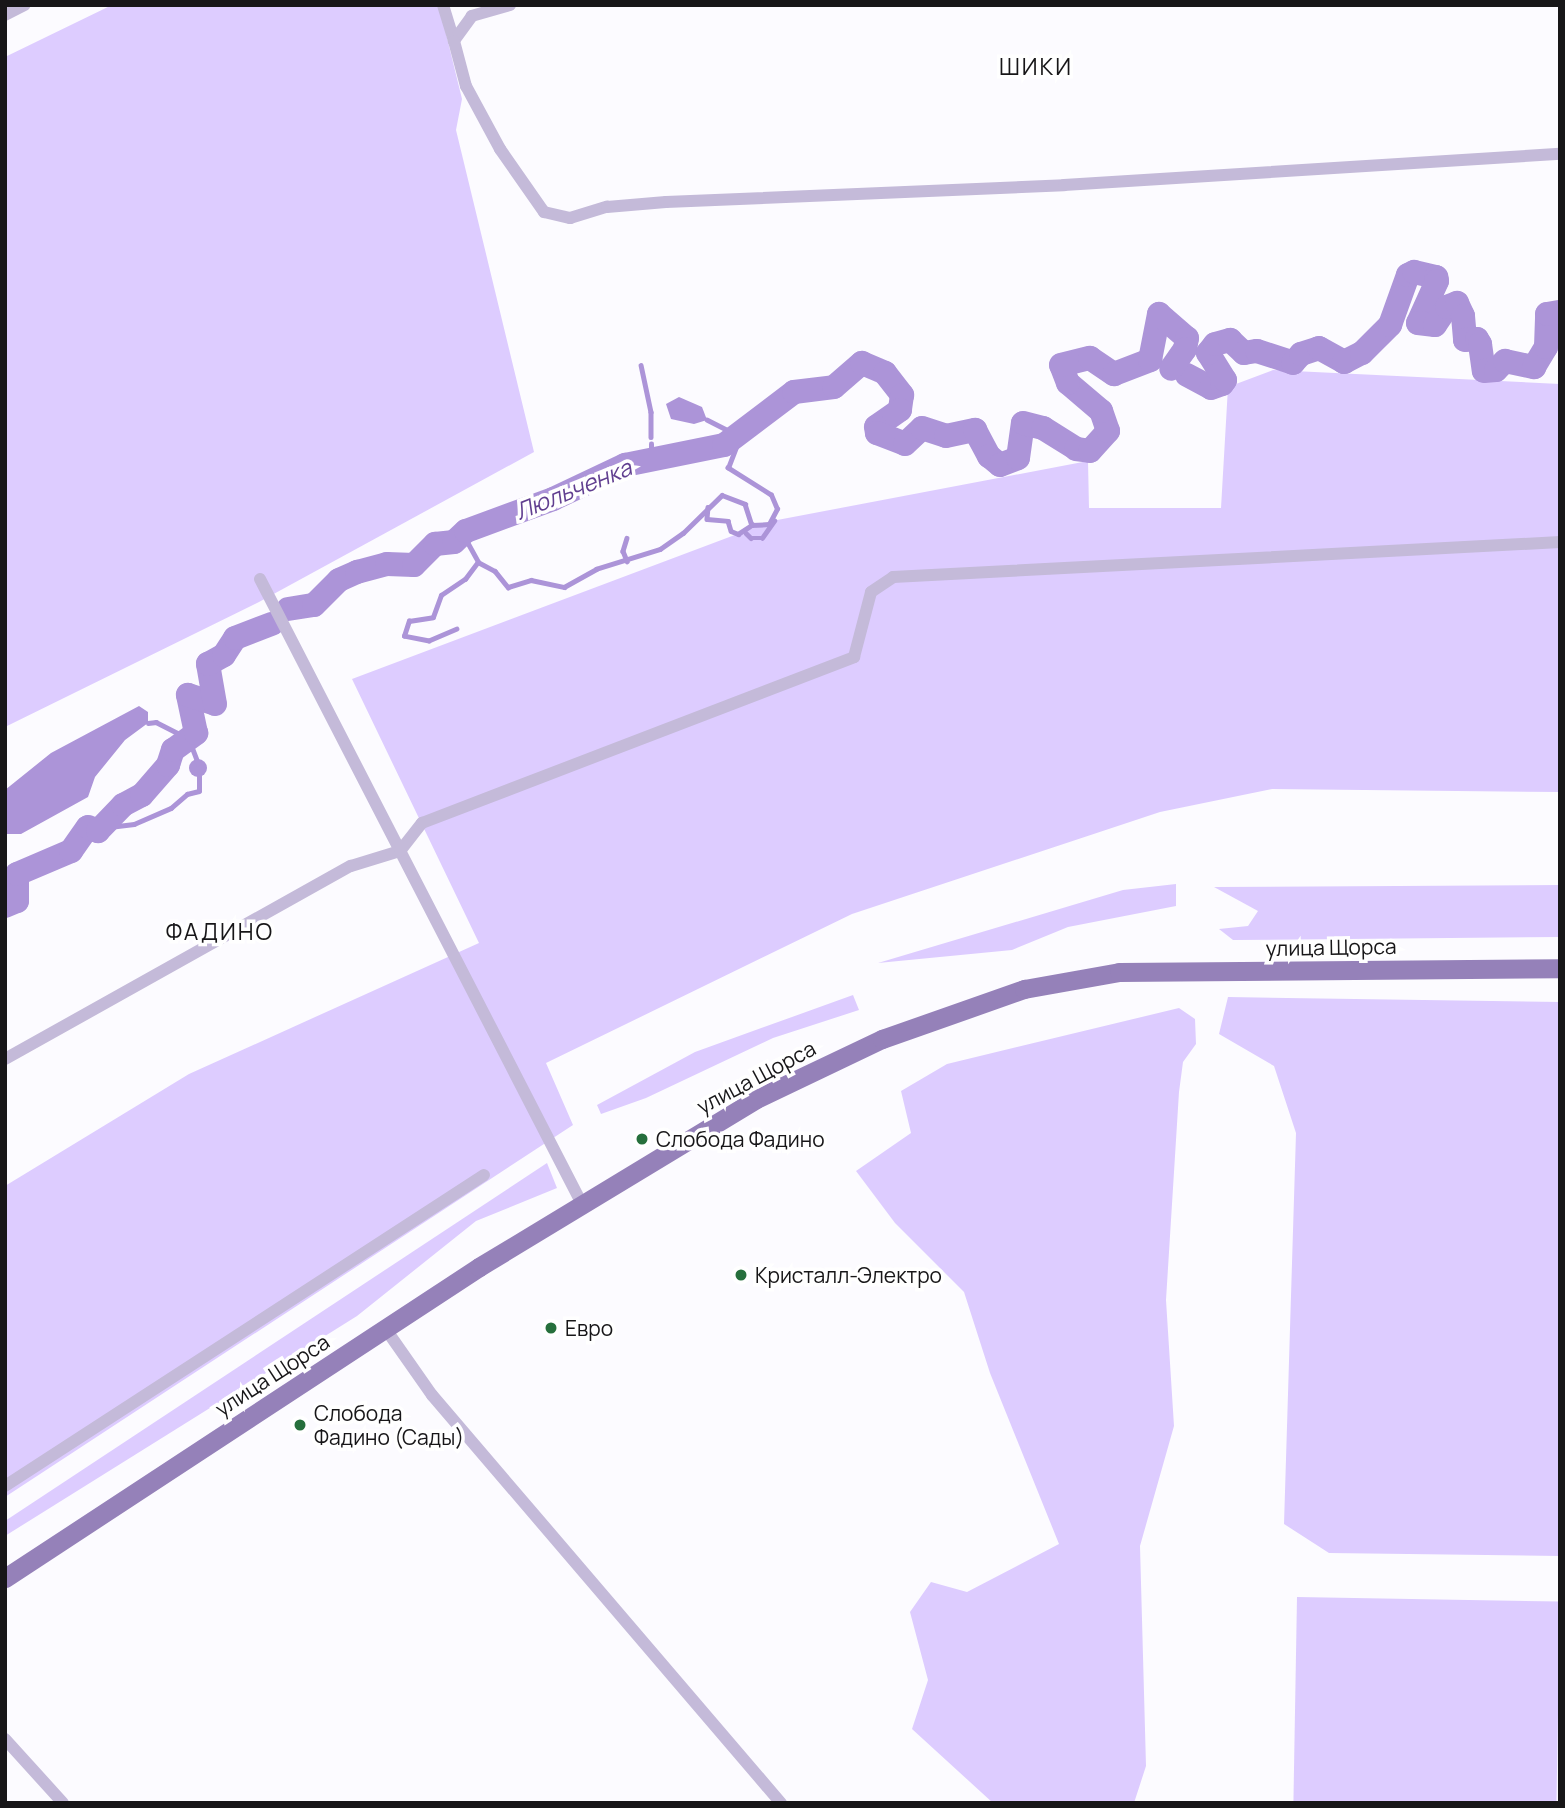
<!DOCTYPE html>
<html>
<head>
<meta charset="utf-8">
<style>
  body { margin:0 }
  #map { position:relative; width:1565px; height:1808px; overflow:hidden; background:#fcfbff; font-family:Manrope,sans-serif }
  div>[style] { position:absolute }
  .green>* { inset:0; background:#dcf; transform-origin:0 0 }
  .water>* { inset:0; background:#ac94d8 }
  .round { border-radius:50% }
  .stream>* { height:4.5px; margin:-2.25px; padding:0 2.25px; transform-origin:2.25px; border-radius:2.25px; background:#ac94d8 }
  .river>* { height:24px; margin:-12px; padding:0 12px; transform-origin:12px; border-radius:12px; background:#ac94d8 }
  .minor>* { height:12px; margin:-6px; padding:0 6px; transform-origin:6px; border-radius:6px; background:#c4bad9 }
  .primary>* { height:19px; margin:-9.5px; padding:0 9.5px; transform-origin:9.5px; border-radius:9.5px; background:#9581b9 }
  .dots>* { width:19px; height:19px; translate:-50% -50%; box-sizing:border-box; border:4px solid #fff; border-radius:50% }
  span { translate:-50% -50%; white-space:nowrap; text-align:center; line-height:1.15; -webkit-text-stroke:7px #fff; paint-order:stroke }
  .street-label { font-size:21px; color:#171618 }
  .poi-label { font-size:21px; color:#171618 }
  .left { translate:0 -50%; text-align:left }
  .neighbourhood-label { font-size:23px; color:#171618; letter-spacing:2px }
  .water-label { font-size:23px; color:#613f90; font-style:italic }
  .frame { position:absolute; inset:0; border:7px solid #171618; pointer-events:none }
</style>
</head>
<body>
<div id="map">
  <div class="green">
    <i style="clip-path:polygon(112px 5px,439px 5px,462px 99px,456px 130px,534px 452px,259px 602px,5px 727px,5px 57px)"></i>
    <i style="clip-path:polygon(1273px 370px,1560px 384px,1560px 792px,1272px 789px,1160px 812px,852px 914px,546px 1063px,573px 1125px,5px 1497px,5px 1186px,189px 1074px,479px 943px,352px 679px,772px 521px,1088px 461px,1089px 508px,1221px 508px,1228px 387px)"></i>
    <i style="clip-path:polygon(1176px 884px,1176px 906px,1068px 927px,1012px 950px,878px 963px,1123px 890px)"></i>
    <i style="clip-path:polygon(1560px 885px,1560px 937px,1233px 940px,1219px 929px,1248px 926px,1258px 911px,1214px 887px)"></i>
    <i style="clip-path:polygon(853px 995px,859px 1010px,773px 1038px,646px 1098px,601px 1114px,597px 1105px,695px 1052px)"></i>
    <i style="clip-path:polygon(1228px 997px,1560px 1002px,1560px 1556px,1329px 1553px,1284px 1524px,1296px 1133px,1274px 1066px,1219px 1034px)"></i>
    <i style="clip-path:polygon(1179px 1008px,1195px 1019px,1196px 1044px,1183px 1062px,1179px 1092px,1166px 1300px,1174px 1426px,1140px 1546px,1146px 1766px,1134px 1803px,993px 1803px,912px 1729px,928px 1680px,910px 1612px,931px 1582px,967px 1592px,1059px 1544px,990px 1373px,964px 1292px,895px 1223px,856px 1171px,911px 1133px,901px 1091px,947px 1064px)"></i>
    <i style="clip-path:polygon(547px 1163px,557px 1188px,476px 1221px,357px 1316px,5px 1536px,5px 1521px)"></i>
    <i style="left:1297px;top:1597px;width:263px;height:206px;rotate:1deg"></i>
  </div>
  <div class="water">
    <i style="clip-path:polygon(679px 397px,702px 407px,707px 420px,694px 424px,671px 419px,666px 404px)"></i>
    <i style="clip-path:polygon(139px 706px,148px 712px,148px 723px,125px 740px,95px 777px,88px 797px,21px 834px,5px 834px,5px 790px,51px 753px)"></i>
    <i class="round" style="left:189px;top:759px;width:18px;height:18px"></i>
  </div>
  <div class="stream">
    <i style="left:641px;top:365px;width:48px;rotate:78deg"></i>
    <i style="left:651px;top:412px;width:25px;rotate:90deg"></i>
    <i style="left:651px;top:458px;width:14px;rotate:-90deg"></i>
    <i style="left:708px;top:507px;width:12px;rotate:95deg"></i>
    <i style="left:707px;top:519px;width:21px;rotate:5deg"></i>
    <i style="left:728px;top:521px;width:10px;rotate:73deg"></i>
    <i style="left:731px;top:531px;width:8px;rotate:23deg"></i>
    <i style="left:738px;top:534px;width:17px;rotate:-33deg"></i>
    <i style="left:746px;top:533px;width:7px;rotate:45deg"></i>
    <i style="left:751px;top:538px;width:11px"></i>
    <i style="left:762px;top:538px;width:21px;rotate:-55deg"></i>
    <i style="left:627px;top:538px;width:14px;rotate:107deg"></i>
    <i style="left:623px;top:551px;width:11px;rotate:68deg"></i>
    <i style="left:478px;top:562px;width:19px;rotate:28deg"></i>
    <i style="left:495px;top:571px;width:21px;rotate:51deg"></i>
    <i style="left:508px;top:587px;width:24px;rotate:-17deg"></i>
    <i style="left:531px;top:580px;width:34px;rotate:12deg"></i>
    <i style="left:564px;top:587px;width:37px;rotate:-29deg"></i>
    <i style="left:596px;top:569px;width:67px;rotate:-17.4deg"></i>
    <i style="left:660px;top:549px;width:28px;rotate:-35deg"></i>
    <i style="left:683px;top:533px;width:54px;rotate:-44.3deg"></i>
    <i style="left:722px;top:495px;width:25px;rotate:21deg"></i>
    <i style="left:745px;top:504px;width:22px;rotate:72deg"></i>
    <i style="left:752px;top:525px;width:17px;rotate:-3deg"></i>
    <i style="left:769px;top:524px;width:17px;rotate:-62deg"></i>
    <i style="left:777px;top:509px;width:15px;rotate:-113deg"></i>
    <i style="left:771px;top:495px;width:51px;rotate:-147.9deg"></i>
    <i style="left:728px;top:468px;width:33px;rotate:-69deg"></i>
    <i style="left:740px;top:437px;width:37px;rotate:-153deg"></i>
    <i style="left:457px;top:629px;width:30px;rotate:157deg"></i>
    <i style="left:429px;top:641px;width:25px;rotate:-169deg"></i>
    <i style="left:404px;top:636px;width:16px;rotate:-72deg"></i>
    <i style="left:409px;top:621px;width:24px;rotate:-9deg"></i>
    <i style="left:433px;top:617px;width:23px;rotate:-70deg"></i>
    <i style="left:441px;top:595px;width:29px;rotate:-34deg"></i>
    <i style="left:465px;top:579px;width:21px;rotate:-53deg"></i>
    <i style="left:478px;top:562px;width:31px;rotate:-119deg"></i>
    <i style="left:148px;top:723px;width:8px;rotate:-7deg"></i>
    <i style="left:156px;top:722px;width:37px;rotate:27deg"></i>
    <i style="left:189px;top:739px;width:26px;rotate:69deg"></i>
    <i style="left:101px;top:828px;width:33px;rotate:-7deg"></i>
    <i style="left:134px;top:824px;width:40px;rotate:-23.4deg"></i>
    <i style="left:171px;top:808px;width:21px;rotate:-41deg"></i>
    <i style="left:187px;top:794px;width:12px;rotate:-14deg"></i>
    <i style="left:199px;top:791px;width:15px;rotate:-90deg"></i>
  </div>
  <div class="river">
    <i style="left:1187px;top:375px;width:27px;rotate:28deg"></i>
    <i style="left:1211px;top:388px;width:12px;rotate:-20deg"></i>
    <i style="left:1222px;top:384px;width:5px;rotate:-53deg"></i>
    <i style="left:1225px;top:380px;width:32px;rotate:-122deg"></i>
    <i style="left:1208px;top:353px;width:11px;rotate:-52deg"></i>
    <i style="left:1215px;top:344px;width:16px;rotate:-15deg"></i>
    <i style="left:1230px;top:340px;width:19px;rotate:43deg"></i>
    <i style="left:1244px;top:353px;width:13px;rotate:-9deg"></i>
    <i style="left:1257px;top:351px;width:38px;rotate:18deg"></i>
    <i style="left:1293px;top:363px;width:12px;rotate:-48deg"></i>
    <i style="left:1301px;top:354px;width:19px;rotate:-18deg"></i>
    <i style="left:1319px;top:348px;width:29px;rotate:29deg"></i>
    <i style="left:1344px;top:362px;width:20px;rotate:-27deg"></i>
    <i style="left:1362px;top:353px;width:40px;rotate:-45deg"></i>
    <i style="left:1390px;top:325px;width:53px;rotate:-70.2deg"></i>
    <i style="left:1408px;top:275px;width:7px;rotate:-27deg"></i>
    <i style="left:1414px;top:272px;width:23px;rotate:13deg"></i>
    <i style="left:1436px;top:277px;width:4px;rotate:76deg"></i>
    <i style="left:1437px;top:281px;width:46px;rotate:114.3deg"></i>
    <i style="left:1418px;top:323px;width:17px;rotate:7deg"></i>
    <i style="left:1435px;top:325px;width:22px;rotate:-56deg"></i>
    <i style="left:1447px;top:307px;width:11px;rotate:-22deg"></i>
    <i style="left:1457px;top:303px;width:14px;rotate:65deg"></i>
    <i style="left:1463px;top:316px;width:24px;rotate:85deg"></i>
    <i style="left:1465px;top:340px;width:12px;rotate:-5deg"></i>
    <i style="left:1477px;top:339px;width:6px;rotate:59deg"></i>
    <i style="left:1480px;top:344px;width:27px;rotate:82deg"></i>
    <i style="left:1484px;top:371px;width:12px;rotate:-5deg"></i>
    <i style="left:1496px;top:370px;width:13px;rotate:-45deg"></i>
    <i style="left:1505px;top:361px;width:30px;rotate:12deg"></i>
    <i style="left:1534px;top:367px;width:23px;rotate:-59deg"></i>
    <i style="left:1546px;top:347px;width:33px;rotate:-88deg"></i>
    <i style="left:1547px;top:314px;width:13px;rotate:-9deg"></i>
    <i style="left:288px;top:609px;width:26px;rotate:-9deg"></i>
    <i style="left:314px;top:605px;width:35px;rotate:-45deg"></i>
    <i style="left:339px;top:580px;width:20px;rotate:-24deg"></i>
    <i style="left:357px;top:572px;width:31px;rotate:-15deg"></i>
    <i style="left:387px;top:564px;width:27px;rotate:2deg"></i>
    <i style="left:414px;top:565px;width:30px;rotate:-45deg"></i>
    <i style="left:435px;top:544px;width:19px;rotate:-6deg"></i>
    <i style="left:454px;top:542px;width:16px;rotate:-43deg"></i>
    <i style="left:466px;top:531px;width:93px;rotate:-20.2deg"></i>
    <i style="left:553px;top:499px;width:80px;rotate:-25.3deg"></i>
    <i style="left:625px;top:465px;width:101px;rotate:-11.4deg"></i>
    <i style="left:724px;top:445px;width:88px;rotate:-37.1deg"></i>
    <i style="left:794px;top:392px;width:40px;rotate:-7.1deg"></i>
    <i style="left:834px;top:387px;width:37px;rotate:-41deg"></i>
    <i style="left:862px;top:363px;width:25px;rotate:23deg"></i>
    <i style="left:885px;top:373px;width:28px;rotate:52deg"></i>
    <i style="left:902px;top:395px;width:15px;rotate:98deg"></i>
    <i style="left:900px;top:410px;width:29px;rotate:145deg"></i>
    <i style="left:876px;top:427px;width:6px;rotate:81deg"></i>
    <i style="left:877px;top:433px;width:30px;rotate:21deg"></i>
    <i style="left:905px;top:444px;width:23px;rotate:-43deg"></i>
    <i style="left:922px;top:428px;width:25px;rotate:18deg"></i>
    <i style="left:946px;top:436px;width:30px;rotate:-12deg"></i>
    <i style="left:975px;top:430px;width:30px;rotate:62deg"></i>
    <i style="left:989px;top:456px;width:14px;rotate:39deg"></i>
    <i style="left:1000px;top:465px;width:19px;rotate:-21deg"></i>
    <i style="left:1018px;top:458px;width:35px;rotate:-82deg"></i>
    <i style="left:1023px;top:423px;width:21px;rotate:14deg"></i>
    <i style="left:1043px;top:428px;width:39px;rotate:32deg"></i>
    <i style="left:1076px;top:449px;width:14px;rotate:8deg"></i>
    <i style="left:1090px;top:451px;width:27px;rotate:-48deg"></i>
    <i style="left:1108px;top:431px;width:21px;rotate:-109deg"></i>
    <i style="left:1101px;top:411px;width:43px;rotate:-139.7deg"></i>
    <i style="left:1068px;top:383px;width:19px;rotate:-111deg"></i>
    <i style="left:1061px;top:365px;width:30px;rotate:-14deg"></i>
    <i style="left:1090px;top:358px;width:29px;rotate:34deg"></i>
    <i style="left:1114px;top:374px;width:39px;rotate:-21deg"></i>
    <i style="left:1150px;top:360px;width:47px;rotate:-78.9deg"></i>
    <i style="left:1159px;top:314px;width:37px;rotate:41deg"></i>
    <i style="left:1187px;top:338px;width:11px;rotate:100deg"></i>
    <i style="left:1185px;top:349px;width:24px;rotate:125deg"></i>
    <i style="left:5px;top:906px;width:13px;rotate:-23deg"></i>
    <i style="left:17px;top:901px;width:27px;rotate:-90deg"></i>
    <i style="left:17px;top:874px;width:59px;rotate:-23.1deg"></i>
    <i style="left:71px;top:851px;width:29px;rotate:-55deg"></i>
    <i style="left:88px;top:827px;width:11px;rotate:22deg"></i>
    <i style="left:98px;top:831px;width:36px;rotate:-46deg"></i>
    <i style="left:123px;top:805px;width:21px;rotate:-28deg"></i>
    <i style="left:142px;top:795px;width:40px;rotate:-49deg"></i>
    <i style="left:168px;top:765px;width:16px;rotate:-72deg"></i>
    <i style="left:173px;top:750px;width:29px;rotate:-36deg"></i>
    <i style="left:196px;top:733px;width:39px;rotate:-102deg"></i>
    <i style="left:188px;top:695px;width:28px;rotate:18deg"></i>
    <i style="left:215px;top:704px;width:41px;rotate:-99.9deg"></i>
    <i style="left:208px;top:664px;width:18px;rotate:-29deg"></i>
    <i style="left:224px;top:655px;width:20px;rotate:-57deg"></i>
    <i style="left:235px;top:638px;width:40px;rotate:-21deg"></i>
  </div>
  <div class="minor">
    <i style="left:443px;top:5px;width:38px;rotate:73deg"></i>
    <i style="left:510px;top:5px;width:40px;rotate:164deg"></i>
    <i style="left:472px;top:16px;width:31px;rotate:126deg"></i>
    <i style="left:454px;top:41px;width:47px;rotate:75.1deg"></i>
    <i style="left:466px;top:86px;width:72px;rotate:61.6deg"></i>
    <i style="left:500px;top:149px;width:77px;rotate:55.1deg"></i>
    <i style="left:544px;top:212px;width:27px;rotate:13deg"></i>
    <i style="left:570px;top:218px;width:39px;rotate:-17deg"></i>
    <i style="left:607px;top:207px;width:59px;rotate:-4.8deg"></i>
    <i style="left:666px;top:202px;width:398px;rotate:-2.4deg"></i>
    <i style="left:1064px;top:185px;width:497px;rotate:-3.6deg"></i>
    <i style="left:5px;top:15px;width:22px;rotate:-27deg"></i>
    <i style="left:260px;top:579px;width:703px;rotate:62.74deg"></i>
    <i style="left:5px;top:1059px;width:396px;rotate:-29.2deg"></i>
    <i style="left:351px;top:866px;width:51px;rotate:-17deg"></i>
    <i style="left:400px;top:851px;width:36px;rotate:-52deg"></i>
    <i style="left:422px;top:823px;width:463px;rotate:-21deg"></i>
    <i style="left:854px;top:657px;width:67px;rotate:-75.3deg"></i>
    <i style="left:871px;top:592px;width:27px;rotate:-34deg"></i>
    <i style="left:893px;top:577px;width:668px;rotate:-3deg"></i>
    <i style="left:385px;top:1328px;width:82px;rotate:55deg"></i>
    <i style="left:432px;top:1395px;width:537px;rotate:49.46deg"></i>
    <i style="left:5px;top:1486px;width:571px;rotate:-32.99deg"></i>
    <i style="left:5px;top:1739px;width:86px;rotate:47.8deg"></i>
  </div>
  <div class="primary">
    <i style="left:5px;top:1578px;width:567px;rotate:-33.27deg"></i>
    <i style="left:479px;top:1267px;width:324px;rotate:-31.2deg"></i>
    <i style="left:756px;top:1099px;width:140px;rotate:-25.5deg"></i>
    <i style="left:882px;top:1039px;width:151px;rotate:-19.4deg"></i>
    <i style="left:1024px;top:989px;width:97px;rotate:-10.1deg"></i>
    <i style="left:1119px;top:972px;width:441px;rotate:-0.5deg"></i>
  </div>
  <div class="dots">
    <i style="left:642px;top:1139px;background:#266f3c"></i>
    <i style="left:741px;top:1275px;background:#266f3c"></i>
    <i style="left:551px;top:1328px;background:#266f3c"></i>
    <i style="left:300px;top:1425px;background:#266f3c"></i>
  </div>
  <div class="street-label">
    <span style="left:1331px;top:947px;rotate:-1deg">улица Щорса</span>
    <span style="left:756px;top:1077px;rotate:-28deg">улица Щорса</span>
    <span style="left:272px;top:1375px;rotate:-33deg">улица Щорса</span>
  </div>
  <div class="poi-label">
    <span class="left" style="left:656px;top:1139px">Слобода Фадино</span>
    <span class="left" style="left:755px;top:1275px">Кристалл-Электро</span>
    <span class="left" style="left:565px;top:1328px">Евро</span>
    <span class="left" style="left:314px;top:1425px">Слобода<br>Фадино (Сады)</span>
  </div>
  <div class="neighbourhood-label">
    <span style="left:1036px;top:66px">ШИКИ</span>
    <span style="left:220px;top:931px">ФАДИНО</span>
  </div>
  <div class="water-label">
    <span style="left:573px;top:489px;rotate:-22deg">Люльченка</span>
  </div>
  <div class="frame"></div>
</div>
</body>
</html>
